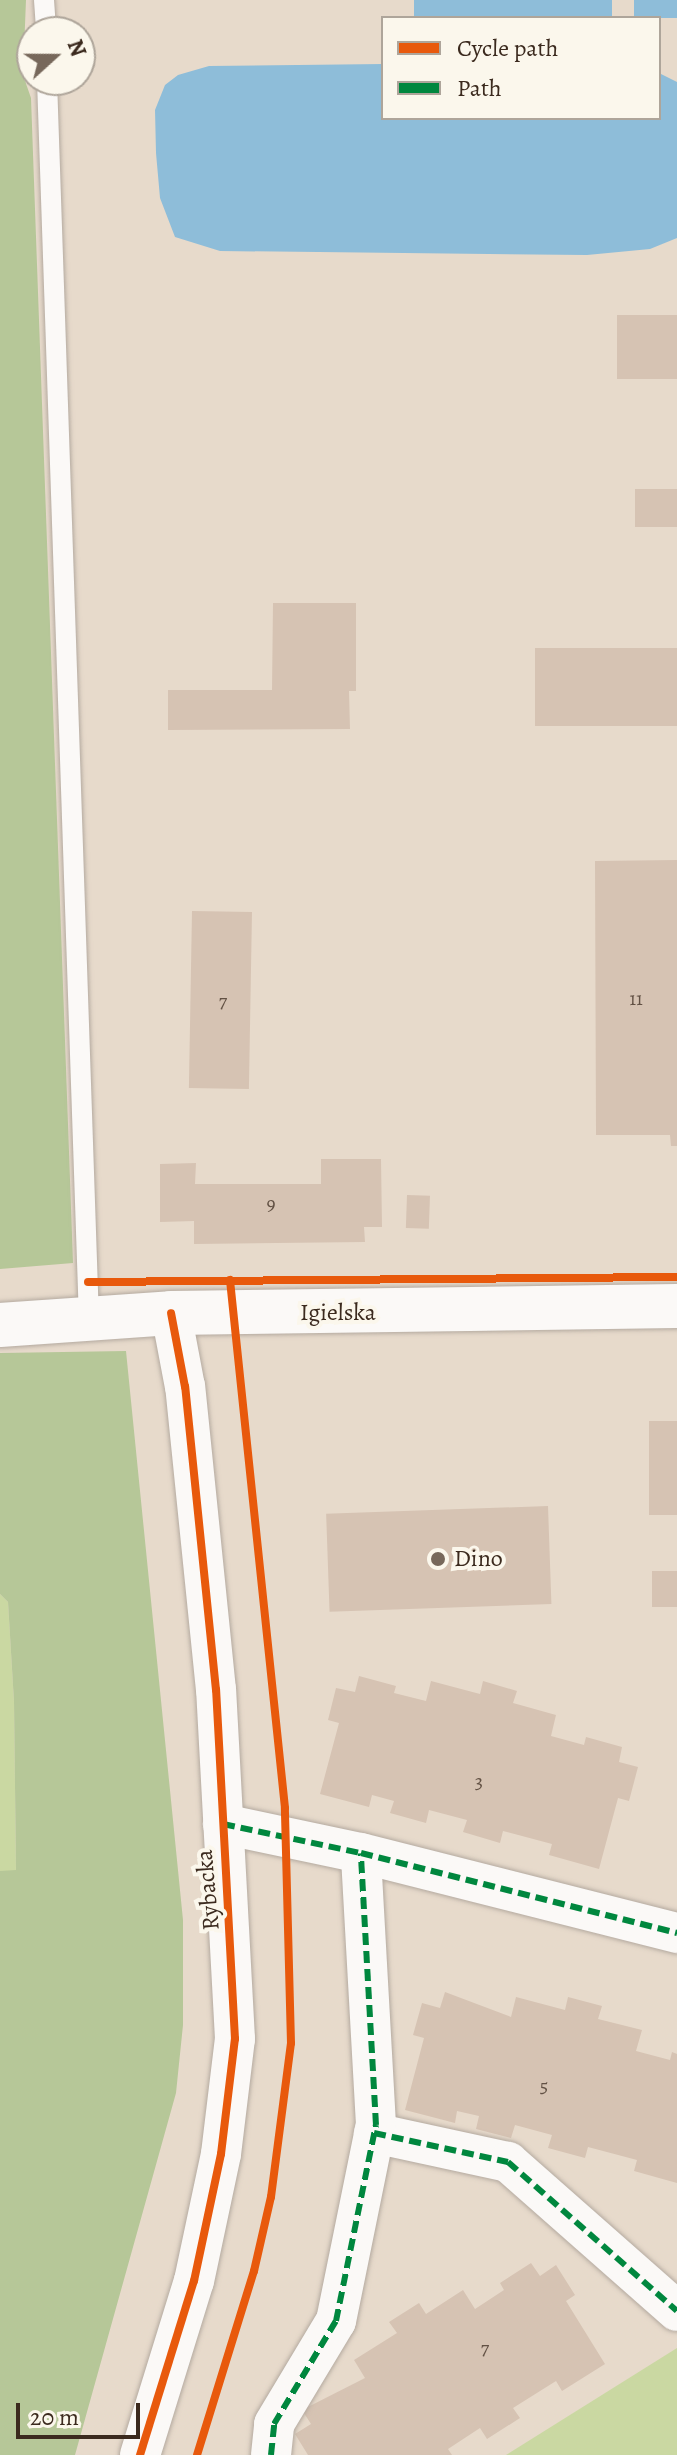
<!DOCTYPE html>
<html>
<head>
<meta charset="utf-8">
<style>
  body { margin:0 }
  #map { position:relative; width:677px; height:2455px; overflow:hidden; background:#e7dacb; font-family:Alegreya,serif }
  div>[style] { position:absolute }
  .green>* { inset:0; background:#cad8a2 }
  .forest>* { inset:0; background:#b6c798 }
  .water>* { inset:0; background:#8ebdd9; transform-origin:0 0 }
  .building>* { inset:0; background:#d6c3b3; transform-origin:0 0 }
  .roads { filter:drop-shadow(0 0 2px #b4aaa0) drop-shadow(0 0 2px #b4aaa0) }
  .lane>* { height:20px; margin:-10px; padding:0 10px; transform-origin:10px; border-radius:10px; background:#fbf9f7 }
  .street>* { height:40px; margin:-20px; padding:0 20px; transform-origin:20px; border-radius:20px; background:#fbf9f7 }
  .secondary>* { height:44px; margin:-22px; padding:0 22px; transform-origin:22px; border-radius:22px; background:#fbf9f7 }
  .quiet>* { height:6px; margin-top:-3px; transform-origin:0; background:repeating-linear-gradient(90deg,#00873e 0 12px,transparent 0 18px) }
  .cycleway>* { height:8px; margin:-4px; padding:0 4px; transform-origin:4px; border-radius:4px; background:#e8590c }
  .dots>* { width:22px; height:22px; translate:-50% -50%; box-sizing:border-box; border:4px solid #fbf7ec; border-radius:50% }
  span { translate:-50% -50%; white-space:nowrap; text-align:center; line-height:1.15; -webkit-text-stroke:8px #fbf7ec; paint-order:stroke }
  .number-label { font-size:20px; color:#625144 }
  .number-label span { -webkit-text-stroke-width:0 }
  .street-label { font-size:24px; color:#3b2a1e }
  .poi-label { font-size:24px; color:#3b2a1e }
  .left { translate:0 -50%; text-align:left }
  .legend { position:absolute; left:381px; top:16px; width:280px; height:104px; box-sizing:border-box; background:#fbf7ec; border:2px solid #aea59a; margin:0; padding:10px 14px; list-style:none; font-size:24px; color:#3b2a1e }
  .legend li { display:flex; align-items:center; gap:16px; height:40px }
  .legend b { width:40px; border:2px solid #aea59a }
  .north { position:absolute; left:16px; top:16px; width:80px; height:80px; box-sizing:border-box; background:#fbf7ec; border:2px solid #aea59a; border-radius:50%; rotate:69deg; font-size:22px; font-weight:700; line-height:32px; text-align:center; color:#3b2a1e }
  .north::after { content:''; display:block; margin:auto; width:28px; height:36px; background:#77685b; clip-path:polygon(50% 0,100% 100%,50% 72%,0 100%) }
  .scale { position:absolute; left:16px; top:2403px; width:124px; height:36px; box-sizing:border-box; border:4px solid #3b2a1e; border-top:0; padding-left:10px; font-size:24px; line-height:28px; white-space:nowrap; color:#3b2a1e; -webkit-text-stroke:6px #fbf7ec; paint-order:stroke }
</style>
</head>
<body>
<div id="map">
  <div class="green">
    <i style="clip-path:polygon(0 1594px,8px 1602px,14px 1702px,16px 1871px,0 1871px)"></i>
    <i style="clip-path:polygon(677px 2348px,677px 2455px,506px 2455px)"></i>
  </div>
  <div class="forest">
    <i style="clip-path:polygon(0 0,26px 0,23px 75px,31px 98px,73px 1263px,0 1269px)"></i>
    <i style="clip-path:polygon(126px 1351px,183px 1920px,183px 2025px,176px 2093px,75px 2455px,0 2455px,0 1871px,16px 1870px,14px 1702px,8px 1602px,0 1594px,0 1353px)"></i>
  </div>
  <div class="water">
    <i style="left:414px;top:0;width:198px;height:18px"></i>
    <i style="left:634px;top:0;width:43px;height:18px"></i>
    <i style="clip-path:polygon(383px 64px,383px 118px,659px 118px,659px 73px,677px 82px,677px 238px,650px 249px,587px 255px,220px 251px,175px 237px,160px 198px,156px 153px,155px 110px,165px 85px,178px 75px,209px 66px)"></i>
  </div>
  <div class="building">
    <i style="left:677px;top:315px;width:64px;height:60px;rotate:90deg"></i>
    <i style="left:635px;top:489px;width:42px;height:38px"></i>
    <i style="clip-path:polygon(273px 603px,356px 603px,356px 691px,349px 691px,350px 729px,168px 730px,168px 690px,272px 690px)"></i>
    <i style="left:677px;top:648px;width:78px;height:142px;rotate:90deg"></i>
    <i style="clip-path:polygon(677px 860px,677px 1146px,671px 1146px,670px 1135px,596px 1135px,595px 861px)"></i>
    <i style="left:192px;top:911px;width:60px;height:177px;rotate:1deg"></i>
    <i style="clip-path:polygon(321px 1159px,381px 1159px,382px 1227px,364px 1227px,365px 1242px,194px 1244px,194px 1221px,160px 1222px,160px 1164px,196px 1163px,195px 1184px,321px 1184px)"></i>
    <i style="left:407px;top:1195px;width:23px;height:33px;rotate:2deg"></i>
    <i style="left:677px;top:1421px;width:94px;height:28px;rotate:90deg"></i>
    <i style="left:548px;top:1506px;width:98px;height:222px;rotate:88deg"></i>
    <i style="left:652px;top:1571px;width:25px;height:36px"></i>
    <i style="clip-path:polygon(359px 1676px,396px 1686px,394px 1693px,426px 1701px,431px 1681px,480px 1694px,483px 1681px,517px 1691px,513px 1703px,556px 1715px,551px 1736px,584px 1745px,586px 1737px,622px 1747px,619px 1762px,638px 1767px,629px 1801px,618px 1798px,599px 1869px,549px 1855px,552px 1844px,503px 1831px,500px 1843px,463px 1832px,467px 1820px,429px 1810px,426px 1823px,390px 1813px,394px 1801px,372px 1795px,369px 1807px,320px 1794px,339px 1723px,328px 1720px,336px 1688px,355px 1692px)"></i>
    <i style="clip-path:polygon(445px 1992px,511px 2017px,516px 1997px,565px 2010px,568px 1997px,602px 2006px,598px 2019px,642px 2030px,636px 2051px,670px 2060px,672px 2052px,677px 2054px,677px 2183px,634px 2171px,637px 2160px,588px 2147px,585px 2158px,548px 2148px,552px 2135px,515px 2125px,511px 2138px,476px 2129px,479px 2116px,457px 2111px,455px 2123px,405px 2110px,424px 2038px,413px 2035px,422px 2003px,440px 2008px)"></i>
    <i style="clip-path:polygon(531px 2263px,540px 2276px,556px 2265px,575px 2295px,566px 2301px,605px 2364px,562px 2391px,556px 2381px,513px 2408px,520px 2418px,487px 2439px,480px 2428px,448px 2449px,452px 2455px,308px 2455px,295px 2434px,311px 2424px,302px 2410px,365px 2378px,354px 2360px,397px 2333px,389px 2322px,419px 2303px,426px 2314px,463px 2290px,475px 2309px,504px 2290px,500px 2283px)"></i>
  </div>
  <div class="roads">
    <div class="lane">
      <i style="left:44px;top:0;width:32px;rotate:86deg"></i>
      <i style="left:47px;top:80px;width:1238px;rotate:88.06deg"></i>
    </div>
    <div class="street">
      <i style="left:223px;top:1824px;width:141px;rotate:11.9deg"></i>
      <i style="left:361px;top:1853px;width:326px;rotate:14.2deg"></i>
      <i style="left:374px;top:2133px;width:137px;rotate:12.2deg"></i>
      <i style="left:508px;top:2162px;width:225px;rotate:41.4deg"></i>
      <i style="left:140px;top:2455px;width:182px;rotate:-72.8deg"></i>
      <i style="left:194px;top:2281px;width:130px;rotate:-78deg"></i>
      <i style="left:221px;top:2154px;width:116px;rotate:-83.1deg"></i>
      <i style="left:235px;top:2039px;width:350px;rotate:-93.1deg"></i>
      <i style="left:216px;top:1690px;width:305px;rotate:-95.8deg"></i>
      <i style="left:185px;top:1387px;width:75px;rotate:-100.7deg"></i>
      <i style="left:271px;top:2455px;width:31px;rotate:-84deg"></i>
      <i style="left:274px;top:2424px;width:120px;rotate:-59deg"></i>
      <i style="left:336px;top:2321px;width:200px;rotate:-78.5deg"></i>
      <i style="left:376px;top:2125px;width:272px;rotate:-93.2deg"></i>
    </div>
    <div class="secondary">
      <i style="left:0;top:1325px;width:171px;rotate:-4deg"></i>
      <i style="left:171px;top:1313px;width:506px;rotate:-0.79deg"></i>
    </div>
  </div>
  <div class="quiet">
    <i style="left:223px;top:1824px;width:141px;rotate:11.9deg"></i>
    <i style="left:361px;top:1853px;width:326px;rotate:14.2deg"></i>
    <i style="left:374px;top:2133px;width:137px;rotate:12.2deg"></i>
    <i style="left:508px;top:2162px;width:225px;rotate:41.4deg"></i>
    <i style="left:271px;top:2455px;width:31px;rotate:-84deg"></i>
    <i style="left:274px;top:2424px;width:120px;rotate:-59deg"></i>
    <i style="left:336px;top:2321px;width:200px;rotate:-78.5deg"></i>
    <i style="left:376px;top:2125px;width:272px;rotate:-93.2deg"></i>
  </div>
  <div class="cycleway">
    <i style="left:88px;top:1282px;width:589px;rotate:-0.49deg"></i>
    <i style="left:140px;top:2455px;width:182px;rotate:-72.8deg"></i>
    <i style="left:194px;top:2281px;width:130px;rotate:-78deg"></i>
    <i style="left:221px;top:2154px;width:116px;rotate:-83.1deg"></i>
    <i style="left:235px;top:2039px;width:350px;rotate:-93.1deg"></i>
    <i style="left:216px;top:1690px;width:305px;rotate:-95.8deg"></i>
    <i style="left:185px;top:1387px;width:75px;rotate:-100.7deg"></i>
    <i style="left:197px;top:2455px;width:193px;rotate:-72.8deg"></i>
    <i style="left:254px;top:2271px;width:76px;rotate:-77.1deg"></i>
    <i style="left:271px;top:2197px;width:155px;rotate:-82.6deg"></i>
    <i style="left:291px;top:2043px;width:235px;rotate:-91.5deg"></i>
    <i style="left:285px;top:1808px;width:531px;rotate:-95.95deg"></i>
  </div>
  <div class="dots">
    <i style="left:438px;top:1559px;background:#77685b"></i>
  </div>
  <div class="number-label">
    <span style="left:636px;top:998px">11</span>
    <span style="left:223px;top:1000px">7</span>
    <span style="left:271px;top:1203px">9</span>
    <span style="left:479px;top:1781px">3</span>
    <span style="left:544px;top:2085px">5</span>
    <span style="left:485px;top:2347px">7</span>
  </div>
  <div class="street-label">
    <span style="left:338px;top:1313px">Igielska</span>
    <span style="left:208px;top:1890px;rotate:-95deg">Rybacka</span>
  </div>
  <div class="poi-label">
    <span class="left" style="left:454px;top:1559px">Dino</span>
  </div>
  <ul class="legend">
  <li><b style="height:10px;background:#e8590c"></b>Cycle path</li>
  <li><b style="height:10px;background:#00873e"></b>Path</li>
  </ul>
  <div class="north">N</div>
  <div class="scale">20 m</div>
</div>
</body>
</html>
